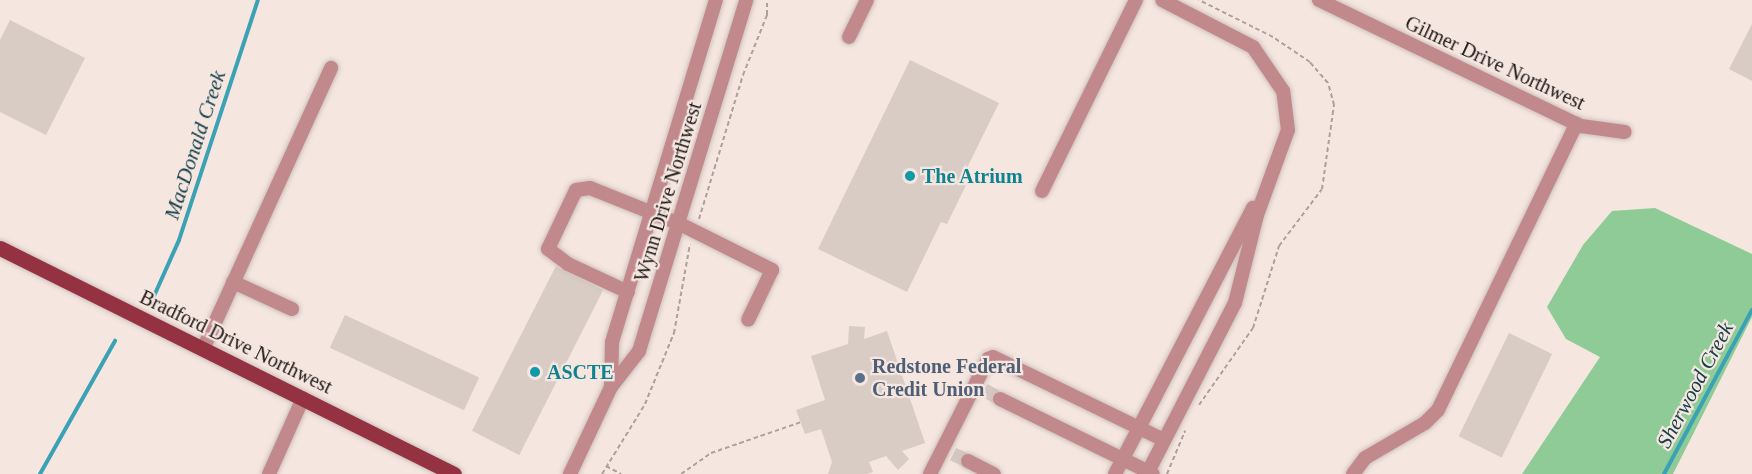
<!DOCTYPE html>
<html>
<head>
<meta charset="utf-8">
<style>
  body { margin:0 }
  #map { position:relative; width:1752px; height:474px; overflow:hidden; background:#f5e6e0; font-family:"Times New Roman",serif }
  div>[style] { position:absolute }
  .forest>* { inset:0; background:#8ecb97 }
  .stream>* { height:4px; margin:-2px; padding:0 2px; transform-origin:2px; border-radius:2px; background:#3ba2b6 }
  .building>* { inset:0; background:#d9ccc4; transform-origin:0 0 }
  .minor-tunnel>* { height:14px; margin-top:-7px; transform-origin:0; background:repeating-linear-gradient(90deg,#d5c7c2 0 14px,transparent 0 21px) }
  .path>* { height:2px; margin-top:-1px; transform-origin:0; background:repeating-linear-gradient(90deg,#aca19c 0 4.5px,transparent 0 7.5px) }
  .roads { filter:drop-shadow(0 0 2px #cec1bc) drop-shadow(0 0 2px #cec1bc) }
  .minor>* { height:14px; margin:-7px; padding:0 7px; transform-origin:7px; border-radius:7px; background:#c2898d }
  .major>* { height:15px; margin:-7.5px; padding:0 7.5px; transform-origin:7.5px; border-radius:7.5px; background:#953242 }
  .dots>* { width:16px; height:16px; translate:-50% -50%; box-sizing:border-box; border:3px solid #f5e6e0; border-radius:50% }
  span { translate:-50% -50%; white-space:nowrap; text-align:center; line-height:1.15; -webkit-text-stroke:4.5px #f5e6e0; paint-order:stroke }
  .street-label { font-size:20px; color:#1d1816 }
  .culture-label { font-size:20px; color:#0d838f; font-weight:700 }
  .left { translate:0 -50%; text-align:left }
  .service-label { font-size:20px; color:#4e5e75; font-weight:700 }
  .water-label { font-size:21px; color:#13414a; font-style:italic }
</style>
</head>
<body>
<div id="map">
  <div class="forest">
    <i style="clip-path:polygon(1655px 208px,1752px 254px,1752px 317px,1673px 474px,1522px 474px,1600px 357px,1566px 339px,1547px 307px,1583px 245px,1612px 211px)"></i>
  </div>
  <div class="stream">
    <i style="left:154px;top:296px;width:61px;rotate:-65.9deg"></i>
    <i style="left:179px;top:240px;width:253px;rotate:-71.8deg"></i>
    <i style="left:40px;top:474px;width:153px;rotate:-60.6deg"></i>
    <i style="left:1664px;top:474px;width:186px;rotate:-61.8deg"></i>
  </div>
  <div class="building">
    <i style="clip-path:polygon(10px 20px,85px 58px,46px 135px,0 112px,0 40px)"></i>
    <i style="clip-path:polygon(1752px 24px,1752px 81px,1729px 69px)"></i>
    <i style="clip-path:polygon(910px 60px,999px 103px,964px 174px,970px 177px,947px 224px,941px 222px,907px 292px,818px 249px)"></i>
    <i style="left:556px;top:266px;width:53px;height:185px;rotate:27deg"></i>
    <i style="left:345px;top:315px;width:148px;height:36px;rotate:25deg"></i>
    <i style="clip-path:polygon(849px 326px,865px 327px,864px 339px,887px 331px,925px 443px,902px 451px,909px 459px,898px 470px,886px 456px,869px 462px,873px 472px,867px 474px,828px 474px,832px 462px,821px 429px,805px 434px,796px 410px,825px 400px,811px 356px,848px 344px)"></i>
    <i style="left:1509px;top:333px;width:48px;height:115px;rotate:26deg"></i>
  </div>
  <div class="minor-tunnel">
    <i style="left:984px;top:390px;width:18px;rotate:29deg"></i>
    <i style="left:953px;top:454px;width:17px;rotate:25deg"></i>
  </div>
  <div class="path">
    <i style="left:699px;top:219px;width:151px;rotate:-73deg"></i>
    <i style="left:743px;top:75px;width:65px;rotate:-68.2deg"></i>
    <i style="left:767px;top:15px;width:15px;rotate:-90deg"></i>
    <i style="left:1199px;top:405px;width:94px;rotate:-55deg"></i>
    <i style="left:1253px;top:328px;width:86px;rotate:-72.4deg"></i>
    <i style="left:1279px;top:246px;width:71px;rotate:-53deg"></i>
    <i style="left:1322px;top:189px;width:85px;rotate:-81.9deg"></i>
    <i style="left:1334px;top:105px;width:23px;rotate:-105deg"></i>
    <i style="left:1328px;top:83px;width:28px;rotate:-131deg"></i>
    <i style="left:1310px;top:62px;width:45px;rotate:-146deg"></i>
    <i style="left:1273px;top:37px;width:83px;rotate:-153.4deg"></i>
    <i style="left:606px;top:466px;width:17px;rotate:28deg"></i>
    <i style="left:602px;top:474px;width:82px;rotate:-58.4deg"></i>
    <i style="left:645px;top:404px;width:77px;rotate:-67.8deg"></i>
    <i style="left:674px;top:333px;width:90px;rotate:-79.8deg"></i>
    <i style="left:681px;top:474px;width:37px;rotate:-35deg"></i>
    <i style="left:711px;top:453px;width:95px;rotate:-19deg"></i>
    <i style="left:1167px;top:474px;width:47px;rotate:-67.3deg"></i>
  </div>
  <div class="roads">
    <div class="minor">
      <i style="left:1319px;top:0;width:291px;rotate:25.7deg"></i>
      <i style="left:1581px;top:126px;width:44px;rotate:7.8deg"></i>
      <i style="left:849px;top:37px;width:41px;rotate:-64.1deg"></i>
      <i style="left:1042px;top:191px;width:213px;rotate:-63.8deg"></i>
      <i style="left:233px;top:282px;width:65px;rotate:24.6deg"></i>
      <i style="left:628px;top:292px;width:66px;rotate:-155deg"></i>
      <i style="left:568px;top:264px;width:25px;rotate:-143deg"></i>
      <i style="left:548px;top:249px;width:65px;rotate:-64.6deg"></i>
      <i style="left:576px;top:190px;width:14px;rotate:-8deg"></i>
      <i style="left:590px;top:188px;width:97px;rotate:21.8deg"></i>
      <i style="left:680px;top:224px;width:103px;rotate:26.6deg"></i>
      <i style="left:772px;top:270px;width:55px;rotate:115.6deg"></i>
      <i style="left:203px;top:349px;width:309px;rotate:-65.5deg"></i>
      <i style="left:611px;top:387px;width:45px;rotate:-88.7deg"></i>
      <i style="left:612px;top:342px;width:357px;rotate:-73.1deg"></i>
      <i style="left:1000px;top:399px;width:170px;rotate:26.1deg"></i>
      <i style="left:968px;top:461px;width:29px;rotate:27deg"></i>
      <i style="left:269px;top:474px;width:83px;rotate:-65.9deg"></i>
      <i style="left:570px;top:474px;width:96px;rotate:-64.8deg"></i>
      <i style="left:611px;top:387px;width:46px;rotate:-52.1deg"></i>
      <i style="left:639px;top:351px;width:367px;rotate:-73deg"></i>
      <i style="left:930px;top:474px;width:129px;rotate:-63.2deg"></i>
      <i style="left:988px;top:359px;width:5px;rotate:-22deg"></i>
      <i style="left:993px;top:357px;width:190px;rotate:25.9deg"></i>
      <i style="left:1115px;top:474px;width:300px;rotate:-62.6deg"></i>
      <i style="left:1147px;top:474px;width:192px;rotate:-62.8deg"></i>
      <i style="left:1235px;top:303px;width:91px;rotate:-76deg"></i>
      <i style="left:1257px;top:215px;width:90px;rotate:-70deg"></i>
      <i style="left:1288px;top:130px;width:39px;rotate:-97deg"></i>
      <i style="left:1283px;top:91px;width:53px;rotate:-124.3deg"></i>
      <i style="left:1253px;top:47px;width:102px;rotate:-152.7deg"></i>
      <i style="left:1353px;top:474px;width:20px;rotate:-53deg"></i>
      <i style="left:1365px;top:458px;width:69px;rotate:-30.3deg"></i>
      <i style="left:1425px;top:423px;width:18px;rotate:-45deg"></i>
      <i style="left:1438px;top:410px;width:318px;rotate:-64.2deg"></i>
    </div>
    <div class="major">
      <i style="left:0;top:248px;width:507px;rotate:26.46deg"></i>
    </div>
  </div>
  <div class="dots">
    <i style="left:910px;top:176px;background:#0f9aa8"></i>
    <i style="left:535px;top:372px;background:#0f9aa8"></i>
    <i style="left:860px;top:378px;background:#5c6f8a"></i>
  </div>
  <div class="street-label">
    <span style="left:1495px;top:63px;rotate:25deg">Gilmer Drive Northwest</span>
    <span style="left:668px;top:192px;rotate:-73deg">Wynn Drive Northwest</span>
    <span style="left:236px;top:342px;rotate:26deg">Bradford Drive Northwest</span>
  </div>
  <div class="culture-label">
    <span class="left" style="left:922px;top:176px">The Atrium</span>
    <span class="left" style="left:547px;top:372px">ASCTE</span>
  </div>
  <div class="service-label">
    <span class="left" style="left:872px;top:378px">Redstone Federal<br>Credit Union</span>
  </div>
  <div class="water-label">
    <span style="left:195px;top:145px;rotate:-72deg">MacDonald Creek</span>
    <span style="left:1695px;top:385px;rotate:-62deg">Sherwood Creek</span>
  </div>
</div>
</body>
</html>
